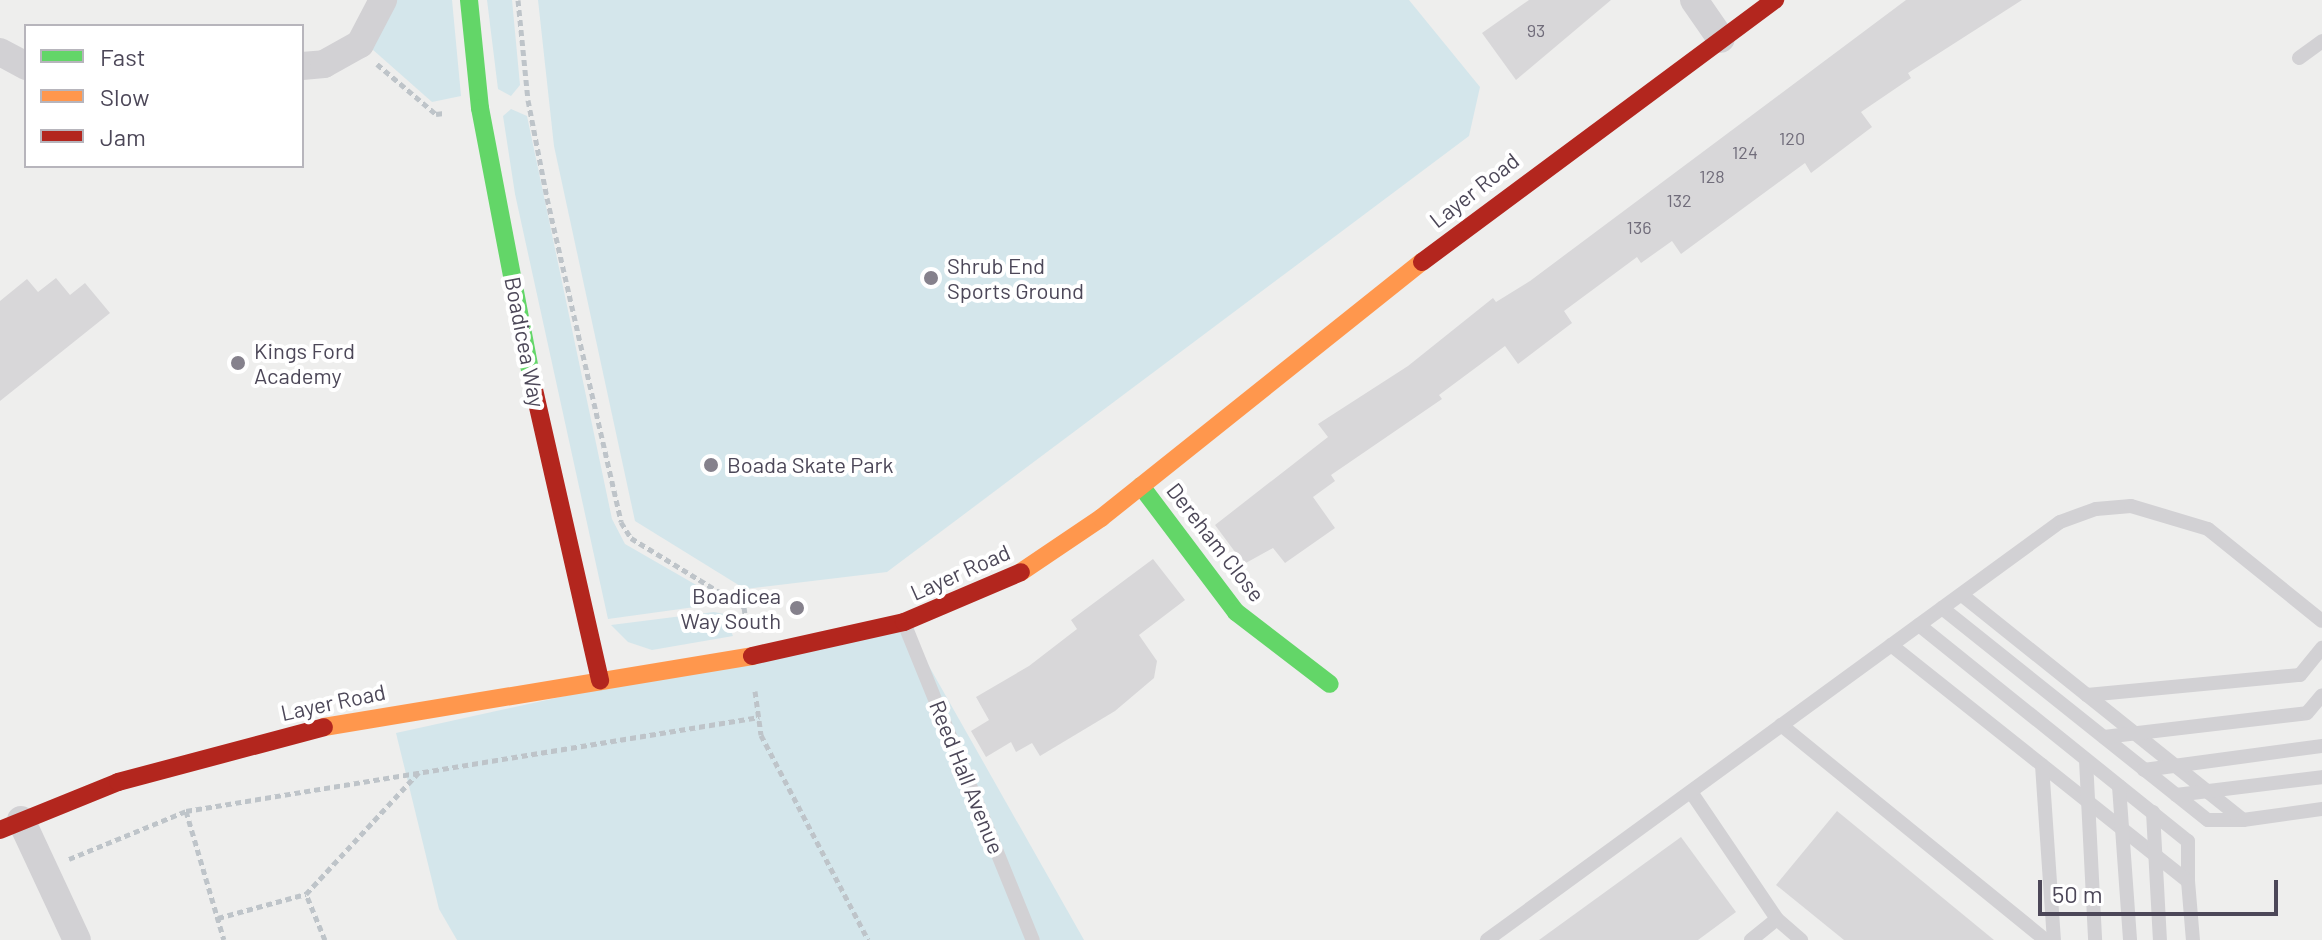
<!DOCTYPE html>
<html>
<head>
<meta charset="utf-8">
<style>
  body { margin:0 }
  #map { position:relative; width:2322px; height:940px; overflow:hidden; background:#eeeeed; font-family:Barlow,sans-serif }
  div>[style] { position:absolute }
  .green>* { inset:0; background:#d4e6eb }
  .building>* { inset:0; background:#d8d7d9 }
  .path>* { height:5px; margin-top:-2.5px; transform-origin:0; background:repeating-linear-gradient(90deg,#bec4c9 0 6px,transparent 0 10px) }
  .lane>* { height:14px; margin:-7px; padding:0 7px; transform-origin:7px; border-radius:7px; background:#d2d1d4 }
  .street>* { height:28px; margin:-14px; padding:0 14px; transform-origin:14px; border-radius:14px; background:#d2d1d4 }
  .fast>* { height:18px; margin:-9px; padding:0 9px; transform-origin:9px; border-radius:9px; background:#63d668 }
  .slow>* { height:18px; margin:-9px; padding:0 9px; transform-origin:9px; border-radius:9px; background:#ff974d }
  .jam>* { height:18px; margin:-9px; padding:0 9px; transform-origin:9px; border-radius:9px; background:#b3261e }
  .dots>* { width:22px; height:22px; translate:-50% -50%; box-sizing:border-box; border:4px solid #fff; border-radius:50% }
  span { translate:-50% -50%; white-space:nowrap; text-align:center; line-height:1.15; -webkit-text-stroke:8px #fff; paint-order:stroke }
  .number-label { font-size:18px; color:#706c7a }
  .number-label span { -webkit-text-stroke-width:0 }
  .street-label { font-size:22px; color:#4c4758 }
  .poi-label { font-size:22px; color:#4c4758 }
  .left { translate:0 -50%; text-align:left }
  .right { translate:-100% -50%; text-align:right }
  .legend { position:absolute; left:24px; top:24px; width:280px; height:144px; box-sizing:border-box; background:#fff; border:2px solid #b7b5bc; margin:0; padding:10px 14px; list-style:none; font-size:24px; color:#4c4758 }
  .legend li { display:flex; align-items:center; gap:16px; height:40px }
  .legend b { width:40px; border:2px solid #b7b5bc }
  .scale { position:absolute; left:2038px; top:880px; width:240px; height:36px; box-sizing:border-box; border:4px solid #4c4758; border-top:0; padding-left:10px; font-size:24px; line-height:28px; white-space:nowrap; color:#4c4758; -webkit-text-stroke:6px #fff; paint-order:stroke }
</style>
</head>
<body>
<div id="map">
  <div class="green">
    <i style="clip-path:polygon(396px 0,452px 0,461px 96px,432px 102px,372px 49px)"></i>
    <i style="clip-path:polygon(487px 0,512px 0,520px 85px,511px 96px,498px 89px)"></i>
    <i style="clip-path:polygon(538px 0,1409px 0,1480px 87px,1469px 136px,887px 572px,745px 589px,635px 521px,554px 146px)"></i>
    <i style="clip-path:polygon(511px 109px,527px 116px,612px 519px,625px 544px,705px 590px,707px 601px,695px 607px,608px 619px,515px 194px,503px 116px)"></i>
    <i style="clip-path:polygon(714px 612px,724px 614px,733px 636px,652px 650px,628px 642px,611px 625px)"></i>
    <i style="clip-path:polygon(904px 622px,1084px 940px,457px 940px,439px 909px,396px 733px)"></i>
  </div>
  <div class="building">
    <i style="clip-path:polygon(1529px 0,1611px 0,1516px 80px,1482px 33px)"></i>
    <i style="clip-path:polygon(1906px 0,2022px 0,1908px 73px,1911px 78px,1861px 112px,1872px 127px,1811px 173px,1805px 163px,1681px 254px,1672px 241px,1641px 263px,1637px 257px,1564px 311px,1572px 323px,1518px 364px,1505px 346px,1439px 395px,1442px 399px,1331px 475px,1335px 481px,1313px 497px,1335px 528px,1285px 563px,1273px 548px,1244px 564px,1215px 525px,1328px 437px,1318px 424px,1408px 366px,1493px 298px,1496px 302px,1530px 281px)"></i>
    <i style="clip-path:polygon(56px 278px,70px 295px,85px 283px,110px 313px,0 401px,0 301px,27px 279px,38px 292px)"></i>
    <i style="clip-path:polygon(1153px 559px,1185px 600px,1139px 635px,1157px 661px,1154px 678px,1115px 711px,1040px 756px,1032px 743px,1016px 752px,1011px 742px,986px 757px,971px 731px,989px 720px,976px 697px,1029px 666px,1077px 629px,1071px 620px)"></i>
    <i style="clip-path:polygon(1837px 811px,1994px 940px,1844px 940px,1776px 885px)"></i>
    <i style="clip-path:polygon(1681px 837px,1736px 912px,1698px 940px,1539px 940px)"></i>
  </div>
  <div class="path">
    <i style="left:518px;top:0;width:100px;rotate:84.3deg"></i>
    <i style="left:528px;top:100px;width:100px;rotate:79deg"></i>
    <i style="left:547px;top:198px;width:332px;rotate:77.1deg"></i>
    <i style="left:621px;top:522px;width:19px;rotate:58deg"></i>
    <i style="left:631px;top:538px;width:132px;rotate:31.4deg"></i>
    <i style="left:744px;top:607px;width:15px;rotate:82deg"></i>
    <i style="left:377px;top:64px;width:77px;rotate:40.3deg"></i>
    <i style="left:436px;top:114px;width:8px;rotate:-7deg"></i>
    <i style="left:755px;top:691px;width:44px;rotate:82.2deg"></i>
    <i style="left:761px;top:735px;width:231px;rotate:62.4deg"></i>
    <i style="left:186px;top:811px;width:134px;rotate:73.6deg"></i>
    <i style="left:69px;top:859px;width:126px;rotate:-22.3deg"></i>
    <i style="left:186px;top:811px;width:581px;rotate:-9.32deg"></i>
    <i style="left:218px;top:918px;width:91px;rotate:-15.3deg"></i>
    <i style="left:325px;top:940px;width:50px;rotate:-112.4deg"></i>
    <i style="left:306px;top:894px;width:166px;rotate:-47.2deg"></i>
  </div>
  <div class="lane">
    <i style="left:2299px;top:58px;width:29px;rotate:-36deg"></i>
    <i style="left:1962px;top:595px;width:160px;rotate:38.7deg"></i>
    <i style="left:2087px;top:695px;width:214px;rotate:-5.4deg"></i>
    <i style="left:2300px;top:675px;width:35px;rotate:-51deg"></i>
    <i style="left:1942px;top:608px;width:340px;rotate:38.6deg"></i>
    <i style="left:2208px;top:820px;width:35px"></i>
    <i style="left:904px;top:623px;width:342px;rotate:67.9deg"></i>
    <i style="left:1919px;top:625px;width:345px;rotate:38.8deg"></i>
    <i style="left:2188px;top:841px;width:40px;rotate:90deg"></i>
    <i style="left:1891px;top:645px;width:379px;rotate:38.5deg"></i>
    <i style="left:2188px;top:881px;width:59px;rotate:85.2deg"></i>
    <i style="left:2087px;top:695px;width:200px;rotate:38.7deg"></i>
    <i style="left:2243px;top:820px;width:80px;rotate:-7.9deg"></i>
    <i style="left:1781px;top:725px;width:341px;rotate:39.1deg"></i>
    <i style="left:2104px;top:737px;width:204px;rotate:-6.7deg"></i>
    <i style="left:2307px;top:713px;width:23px;rotate:-50deg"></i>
    <i style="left:2086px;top:760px;width:180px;rotate:87.1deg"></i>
    <i style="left:2042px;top:765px;width:175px;rotate:86.1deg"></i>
    <i style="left:2144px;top:770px;width:180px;rotate:-7.7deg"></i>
    <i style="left:2119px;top:786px;width:154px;rotate:85.9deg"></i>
    <i style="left:1691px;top:792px;width:153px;rotate:55.9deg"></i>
    <i style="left:1777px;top:919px;width:32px;rotate:41deg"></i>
    <i style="left:2176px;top:795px;width:147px;rotate:-7deg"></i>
    <i style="left:2153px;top:812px;width:128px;rotate:86.9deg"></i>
    <i style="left:1487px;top:940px;width:709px;rotate:-36.11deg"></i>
    <i style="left:2060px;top:522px;width:38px;rotate:-20deg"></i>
    <i style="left:2096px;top:509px;width:35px;rotate:-5deg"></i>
    <i style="left:2131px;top:506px;width:80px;rotate:16.6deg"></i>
    <i style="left:2208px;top:529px;width:146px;rotate:38.9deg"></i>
    <i style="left:1751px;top:940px;width:33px;rotate:-39deg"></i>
  </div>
  <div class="street">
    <i style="left:1694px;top:0;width:47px;rotate:55.3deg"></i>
    <i style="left:0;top:52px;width:30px;rotate:28deg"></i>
    <i style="left:302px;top:66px;width:22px;rotate:-5deg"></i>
    <i style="left:324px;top:64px;width:41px;rotate:-29.1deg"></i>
    <i style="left:360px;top:44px;width:50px;rotate:-62.4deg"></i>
    <i style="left:21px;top:820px;width:132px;rotate:65deg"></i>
  </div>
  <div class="fast">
    <i style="left:469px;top:0;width:109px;rotate:84.2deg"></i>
    <i style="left:480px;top:108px;width:282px;rotate:79.2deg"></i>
    <i style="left:1141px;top:486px;width:158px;rotate:53deg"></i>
    <i style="left:1236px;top:612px;width:118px;rotate:37.5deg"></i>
  </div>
  <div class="slow">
    <i style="left:1021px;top:572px;width:97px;rotate:-34deg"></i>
    <i style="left:1101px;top:518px;width:411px;rotate:-38.6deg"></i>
    <i style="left:324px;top:727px;width:434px;rotate:-9.4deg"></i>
  </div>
  <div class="jam">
    <i style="left:1422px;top:262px;width:440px;rotate:-36.6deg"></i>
    <i style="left:533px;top:385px;width:303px;rotate:77.2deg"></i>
    <i style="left:752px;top:656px;width:156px;rotate:-12.6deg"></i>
    <i style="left:904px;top:622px;width:127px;rotate:-23.1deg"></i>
    <i style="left:0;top:830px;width:127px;rotate:-22.1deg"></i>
    <i style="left:118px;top:782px;width:213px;rotate:-14.9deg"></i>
  </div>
  <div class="dots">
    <i style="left:931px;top:278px;background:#85818c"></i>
    <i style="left:238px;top:363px;background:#85818c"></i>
    <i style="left:711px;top:465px;background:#85818c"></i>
    <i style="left:797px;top:608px;background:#85818c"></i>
  </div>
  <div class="number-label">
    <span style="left:1536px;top:30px">93</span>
    <span style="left:1792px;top:138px">120</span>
    <span style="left:1745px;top:152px">124</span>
    <span style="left:1712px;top:176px">128</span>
    <span style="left:1679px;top:200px">132</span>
    <span style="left:1639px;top:227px">136</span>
  </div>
  <div class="street-label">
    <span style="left:1474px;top:190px;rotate:-38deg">Layer Road</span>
    <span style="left:525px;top:342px;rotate:79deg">Boadicea Way</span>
    <span style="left:1216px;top:542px;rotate:52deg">Dereham Close</span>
    <span style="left:960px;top:572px;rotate:-24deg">Layer Road</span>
    <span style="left:333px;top:702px;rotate:-12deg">Layer Road</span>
    <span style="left:967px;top:777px;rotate:68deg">Reed Hall Avenue</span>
  </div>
  <div class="poi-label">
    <span class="left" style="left:947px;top:278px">Shrub End<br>Sports Ground</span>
    <span class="left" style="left:254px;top:363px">Kings Ford<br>Academy</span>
    <span class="left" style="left:727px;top:465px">Boada Skate Park</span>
    <span class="right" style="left:781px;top:608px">Boadicea<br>Way South</span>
  </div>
  <ul class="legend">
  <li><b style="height:10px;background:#63d668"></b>Fast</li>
  <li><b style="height:10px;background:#ff974d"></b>Slow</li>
  <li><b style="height:10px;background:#b3261e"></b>Jam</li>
  </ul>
  <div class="scale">50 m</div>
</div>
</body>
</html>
